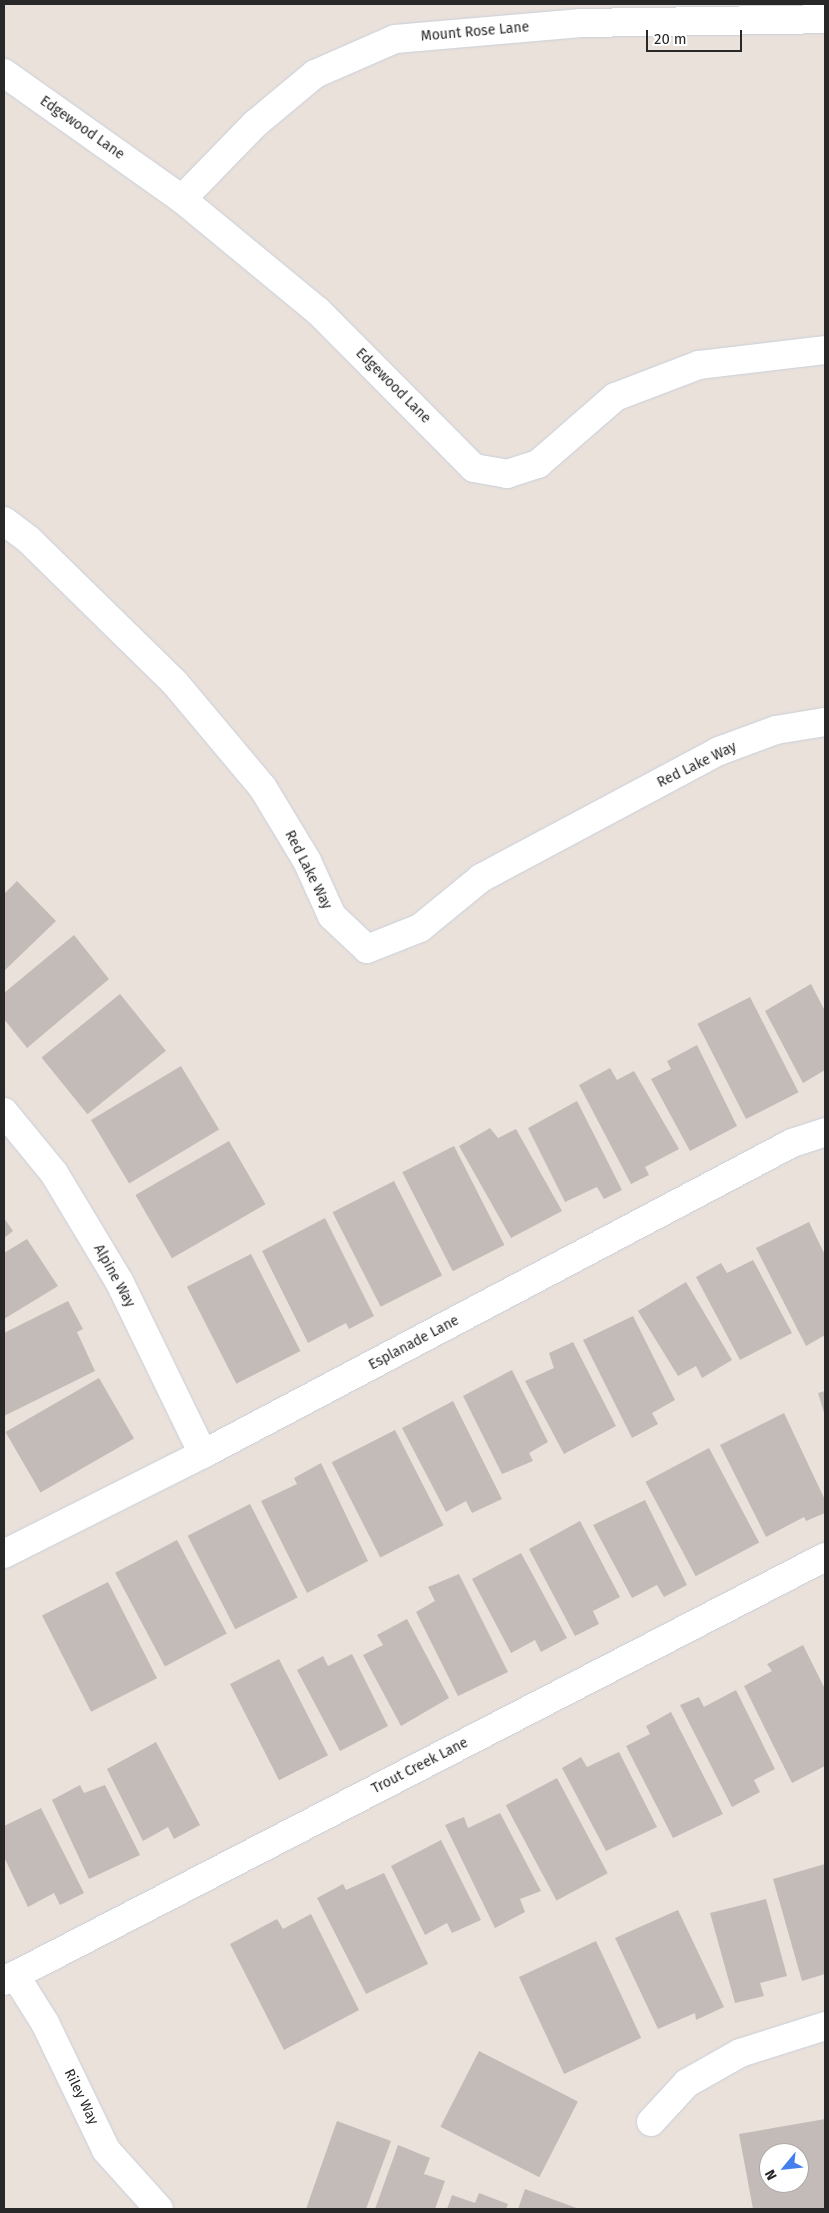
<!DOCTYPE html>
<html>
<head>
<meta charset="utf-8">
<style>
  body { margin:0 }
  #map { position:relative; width:829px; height:2213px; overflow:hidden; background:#eae1db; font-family:"Fira Sans",sans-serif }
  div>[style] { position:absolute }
  .building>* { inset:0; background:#c2bbb7; transform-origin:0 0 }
  .roads { filter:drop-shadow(0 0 1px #c9cfd9) drop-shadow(0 0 1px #c9cfd9) }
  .minor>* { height:28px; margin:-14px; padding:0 14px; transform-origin:14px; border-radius:14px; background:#fff }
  span { translate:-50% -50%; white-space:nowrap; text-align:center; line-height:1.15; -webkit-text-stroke:4px #fff; paint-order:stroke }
  .street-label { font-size:14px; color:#282828 }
  .frame { position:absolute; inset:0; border:5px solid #282828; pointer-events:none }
  .north { position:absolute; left:759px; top:2143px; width:50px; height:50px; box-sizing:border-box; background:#fff; border:1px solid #a9a9a9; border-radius:50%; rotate:242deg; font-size:14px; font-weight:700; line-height:20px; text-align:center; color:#282828 }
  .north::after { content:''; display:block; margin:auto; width:18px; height:22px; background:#4380ee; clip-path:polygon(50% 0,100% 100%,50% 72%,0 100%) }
  .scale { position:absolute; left:646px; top:30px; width:96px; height:22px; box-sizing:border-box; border:2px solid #282828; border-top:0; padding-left:6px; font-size:15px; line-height:18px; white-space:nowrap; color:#282828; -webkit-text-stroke:4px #fff; paint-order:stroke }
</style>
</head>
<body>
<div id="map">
  <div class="building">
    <i style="clip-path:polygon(17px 881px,56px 921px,4px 971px,4px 894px)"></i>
    <i style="clip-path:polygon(74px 935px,109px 979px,27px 1048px,4px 1019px,4px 993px)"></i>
    <i style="clip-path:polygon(811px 984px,825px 1011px,825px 1070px,803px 1083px,765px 1011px)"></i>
    <i style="left:120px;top:994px;width:73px;height:101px;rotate:51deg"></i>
    <i style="left:750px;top:997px;width:107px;height:59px;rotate:63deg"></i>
    <i style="clip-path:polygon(697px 1045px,737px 1126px,690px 1151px,651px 1079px,671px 1069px,667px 1061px)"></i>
    <i style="left:181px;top:1066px;width:74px;height:105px;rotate:59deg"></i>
    <i style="clip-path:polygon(610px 1068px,617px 1080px,634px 1071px,679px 1149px,645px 1167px,649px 1175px,631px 1184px,579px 1085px)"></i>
    <i style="clip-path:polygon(577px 1101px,622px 1190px,604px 1199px,597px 1187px,565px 1202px,528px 1128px)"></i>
    <i style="clip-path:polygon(490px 1128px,498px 1138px,516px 1129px,562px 1211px,511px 1238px,459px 1146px)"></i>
    <i style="left:229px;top:1141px;width:73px;height:108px;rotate:60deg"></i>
    <i style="left:454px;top:1146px;width:111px;height:58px;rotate:63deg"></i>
    <i style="left:394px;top:1181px;width:106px;height:69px;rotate:63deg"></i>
    <i style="clip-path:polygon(4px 1218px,13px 1231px,4px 1238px)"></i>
    <i style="clip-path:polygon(325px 1218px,374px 1316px,349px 1329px,346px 1323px,308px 1343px,262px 1251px)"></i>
    <i style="clip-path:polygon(809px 1222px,825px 1255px,825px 1335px,806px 1346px,756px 1248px)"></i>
    <i style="clip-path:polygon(27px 1239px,58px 1286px,4px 1319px,4px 1253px)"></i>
    <i style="left:251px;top:1254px;width:109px;height:72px;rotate:63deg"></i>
    <i style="clip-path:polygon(753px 1260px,792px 1333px,740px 1360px,696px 1277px,721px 1263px,727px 1273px)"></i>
    <i style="clip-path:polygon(686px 1282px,732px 1360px,702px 1378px,696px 1366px,678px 1376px,638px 1311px)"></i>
    <i style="clip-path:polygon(68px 1301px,83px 1329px,77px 1332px,95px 1371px,4px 1416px,4px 1333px)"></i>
    <i style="clip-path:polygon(633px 1316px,675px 1400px,652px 1413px,658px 1424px,632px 1438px,583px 1340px)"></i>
    <i style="clip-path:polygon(573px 1342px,616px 1426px,564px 1454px,525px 1381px,554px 1368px,549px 1353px)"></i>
    <i style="clip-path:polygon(512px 1370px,548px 1442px,529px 1453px,533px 1461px,502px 1474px,463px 1396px)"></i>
    <i style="left:99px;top:1378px;width:70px;height:108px;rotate:60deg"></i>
    <i style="clip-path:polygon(825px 1391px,825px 1416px,818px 1393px)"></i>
    <i style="clip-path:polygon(453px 1401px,502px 1499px,472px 1513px,466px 1501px,446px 1512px,402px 1428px)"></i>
    <i style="clip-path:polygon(784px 1413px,825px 1500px,825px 1513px,806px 1521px,804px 1517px,766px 1537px,720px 1445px)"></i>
    <i style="left:395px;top:1430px;width:107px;height:71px;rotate:63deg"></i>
    <i style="left:709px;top:1448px;width:107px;height:72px;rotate:62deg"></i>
    <i style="clip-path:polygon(321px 1463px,368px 1561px,307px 1593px,261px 1501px,297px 1484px,294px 1478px)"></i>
    <i style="clip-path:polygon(645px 1500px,687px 1585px,664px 1597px,657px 1585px,632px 1598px,593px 1525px)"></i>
    <i style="left:250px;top:1504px;width:105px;height:70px;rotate:63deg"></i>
    <i style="clip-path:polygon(580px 1521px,620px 1597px,593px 1611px,599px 1624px,575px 1636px,529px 1549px)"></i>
    <i style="left:177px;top:1540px;width:106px;height:70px;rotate:62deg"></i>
    <i style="clip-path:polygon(521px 1553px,567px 1638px,541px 1652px,535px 1640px,511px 1653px,472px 1579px)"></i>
    <i style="clip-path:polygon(459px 1574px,508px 1672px,458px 1696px,416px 1612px,435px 1601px,428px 1587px)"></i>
    <i style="left:108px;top:1582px;width:108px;height:74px;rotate:63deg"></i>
    <i style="clip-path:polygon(407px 1619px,449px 1698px,401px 1726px,363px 1655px,383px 1645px,377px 1635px)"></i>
    <i style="clip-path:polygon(803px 1645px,825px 1689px,825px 1766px,792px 1783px,744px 1686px,772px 1671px,767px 1664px)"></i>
    <i style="clip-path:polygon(352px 1654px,388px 1726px,340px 1751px,297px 1670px,323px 1656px,328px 1666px)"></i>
    <i style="left:279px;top:1659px;width:108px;height:55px;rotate:63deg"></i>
    <i style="clip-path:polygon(736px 1690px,775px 1769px,754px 1780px,760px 1792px,732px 1807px,680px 1705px,699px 1697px,704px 1707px)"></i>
    <i style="clip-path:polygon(671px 1712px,723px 1814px,673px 1838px,626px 1746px,650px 1734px,646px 1726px)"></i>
    <i style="clip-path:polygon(156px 1742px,200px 1825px,174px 1839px,168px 1827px,143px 1841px,107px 1769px)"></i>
    <i style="clip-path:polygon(619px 1752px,657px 1827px,606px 1851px,562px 1768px,581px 1757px,587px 1767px)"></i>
    <i style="left:557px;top:1778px;width:108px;height:58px;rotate:62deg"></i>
    <i style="clip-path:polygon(80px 1785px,84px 1793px,105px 1785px,140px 1855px,89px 1879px,52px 1800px)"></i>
    <i style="clip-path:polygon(41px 1808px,84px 1893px,60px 1905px,54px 1893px,28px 1907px,4px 1857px,4px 1826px)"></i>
    <i style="clip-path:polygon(500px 1813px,541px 1891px,520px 1899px,525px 1912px,495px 1928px,445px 1825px,464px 1817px,468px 1828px)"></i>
    <i style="clip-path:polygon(441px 1840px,481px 1920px,452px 1933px,447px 1923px,425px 1935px,391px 1866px)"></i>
    <i style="clip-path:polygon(825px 1864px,825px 1974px,802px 1981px,773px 1879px)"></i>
    <i style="clip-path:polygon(384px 1873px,428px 1964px,366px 1994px,317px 1898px,343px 1884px,346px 1890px)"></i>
    <i style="clip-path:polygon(766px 1899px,787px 1976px,760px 1983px,764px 1996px,735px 2003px,710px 1913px)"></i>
    <i style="clip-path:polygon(678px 1910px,724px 2007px,696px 2020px,695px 2013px,658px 2029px,615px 1938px)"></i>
    <i style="clip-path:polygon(311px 1914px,359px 2010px,284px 2050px,230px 1944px,277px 1919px,283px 1929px)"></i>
    <i style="left:596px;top:1941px;width:107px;height:85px;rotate:65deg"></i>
    <i style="left:479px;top:2051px;width:111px;height:85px;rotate:27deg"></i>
    <i style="clip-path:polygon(evenodd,825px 2119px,825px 2209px,753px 2209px,739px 2134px,825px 2119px,769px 2153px,799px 2153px,799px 2183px,769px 2183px,769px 2153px)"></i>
    <i style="clip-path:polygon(337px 2121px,391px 2141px,366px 2209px,306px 2209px)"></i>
    <i style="clip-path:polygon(398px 2145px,430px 2158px,424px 2174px,445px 2181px,435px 2209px,375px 2209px)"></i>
    <i style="clip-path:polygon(525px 2189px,579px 2209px,518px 2209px)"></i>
    <i style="clip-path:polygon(479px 2193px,508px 2204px,506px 2209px,447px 2209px,452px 2195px,475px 2203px)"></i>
  </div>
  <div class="roads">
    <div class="minor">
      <i style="left:4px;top:73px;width:218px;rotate:35.3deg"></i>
      <i style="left:182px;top:199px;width:176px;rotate:39.5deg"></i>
      <i style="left:318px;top:311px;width:221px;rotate:45.2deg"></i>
      <i style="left:474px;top:468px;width:34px;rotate:10deg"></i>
      <i style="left:507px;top:474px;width:33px;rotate:-18deg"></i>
      <i style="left:538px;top:464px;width:102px;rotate:-41deg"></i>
      <i style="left:615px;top:397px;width:90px;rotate:-20.9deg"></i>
      <i style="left:699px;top:365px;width:127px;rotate:-6.8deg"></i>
      <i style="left:182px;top:199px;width:105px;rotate:-45.8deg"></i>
      <i style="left:255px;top:124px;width:78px;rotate:-39.8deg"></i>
      <i style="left:315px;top:74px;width:87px;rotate:-23.6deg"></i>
      <i style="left:395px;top:39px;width:187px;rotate:-4.9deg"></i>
      <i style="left:581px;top:23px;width:244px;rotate:-0.9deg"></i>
      <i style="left:4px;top:521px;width:31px;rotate:37deg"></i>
      <i style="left:29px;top:540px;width:204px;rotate:44.4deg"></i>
      <i style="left:175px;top:683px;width:137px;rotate:50deg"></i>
      <i style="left:263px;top:788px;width:85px;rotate:58.9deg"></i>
      <i style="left:307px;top:861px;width:60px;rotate:65.6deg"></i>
      <i style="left:332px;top:916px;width:48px;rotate:43.3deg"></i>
      <i style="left:367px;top:949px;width:57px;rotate:-21.6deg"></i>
      <i style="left:420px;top:928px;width:79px;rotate:-39.3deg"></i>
      <i style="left:481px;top:878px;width:270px;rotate:-28.1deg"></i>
      <i style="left:719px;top:751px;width:61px;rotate:-20.2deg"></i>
      <i style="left:776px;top:730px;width:50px;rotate:-9.3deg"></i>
      <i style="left:4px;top:1112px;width:79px;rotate:50.7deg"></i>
      <i style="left:54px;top:1173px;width:128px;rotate:59deg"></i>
      <i style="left:120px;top:1283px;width:190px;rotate:64.1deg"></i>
      <i style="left:4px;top:1554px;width:223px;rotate:-26.7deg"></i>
      <i style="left:203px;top:1454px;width:666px;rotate:-27.83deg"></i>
      <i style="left:792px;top:1143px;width:35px;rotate:-18deg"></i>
      <i style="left:15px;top:1975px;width:57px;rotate:58deg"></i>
      <i style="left:45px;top:2023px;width:141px;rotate:64.3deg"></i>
      <i style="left:106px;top:2150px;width:79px;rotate:48.1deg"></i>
      <i style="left:4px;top:1981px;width:924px;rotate:-27.31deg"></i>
      <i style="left:651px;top:2122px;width:53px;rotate:-47.3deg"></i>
      <i style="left:687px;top:2083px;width:61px;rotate:-29.5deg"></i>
      <i style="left:740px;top:2053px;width:89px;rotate:-17.6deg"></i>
    </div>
  </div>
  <div class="street-label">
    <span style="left:475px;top:32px;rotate:-5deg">Mount Rose Lane</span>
    <span style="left:82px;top:128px;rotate:35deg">Edgewood Lane</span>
    <span style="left:393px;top:386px;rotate:45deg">Edgewood Lane</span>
    <span style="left:697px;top:765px;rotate:-26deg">Red Lake Way</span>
    <span style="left:308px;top:870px;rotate:63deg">Red Lake Way</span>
    <span style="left:114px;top:1276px;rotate:61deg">Alpine Way</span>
    <span style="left:414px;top:1343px;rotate:-28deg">Esplanade Lane</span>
    <span style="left:420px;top:1766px;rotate:-27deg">Trout Creek Lane</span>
    <span style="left:81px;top:2097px;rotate:64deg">Riley Way</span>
  </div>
  <div class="frame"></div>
  <div class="north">N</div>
  <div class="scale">20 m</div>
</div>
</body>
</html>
